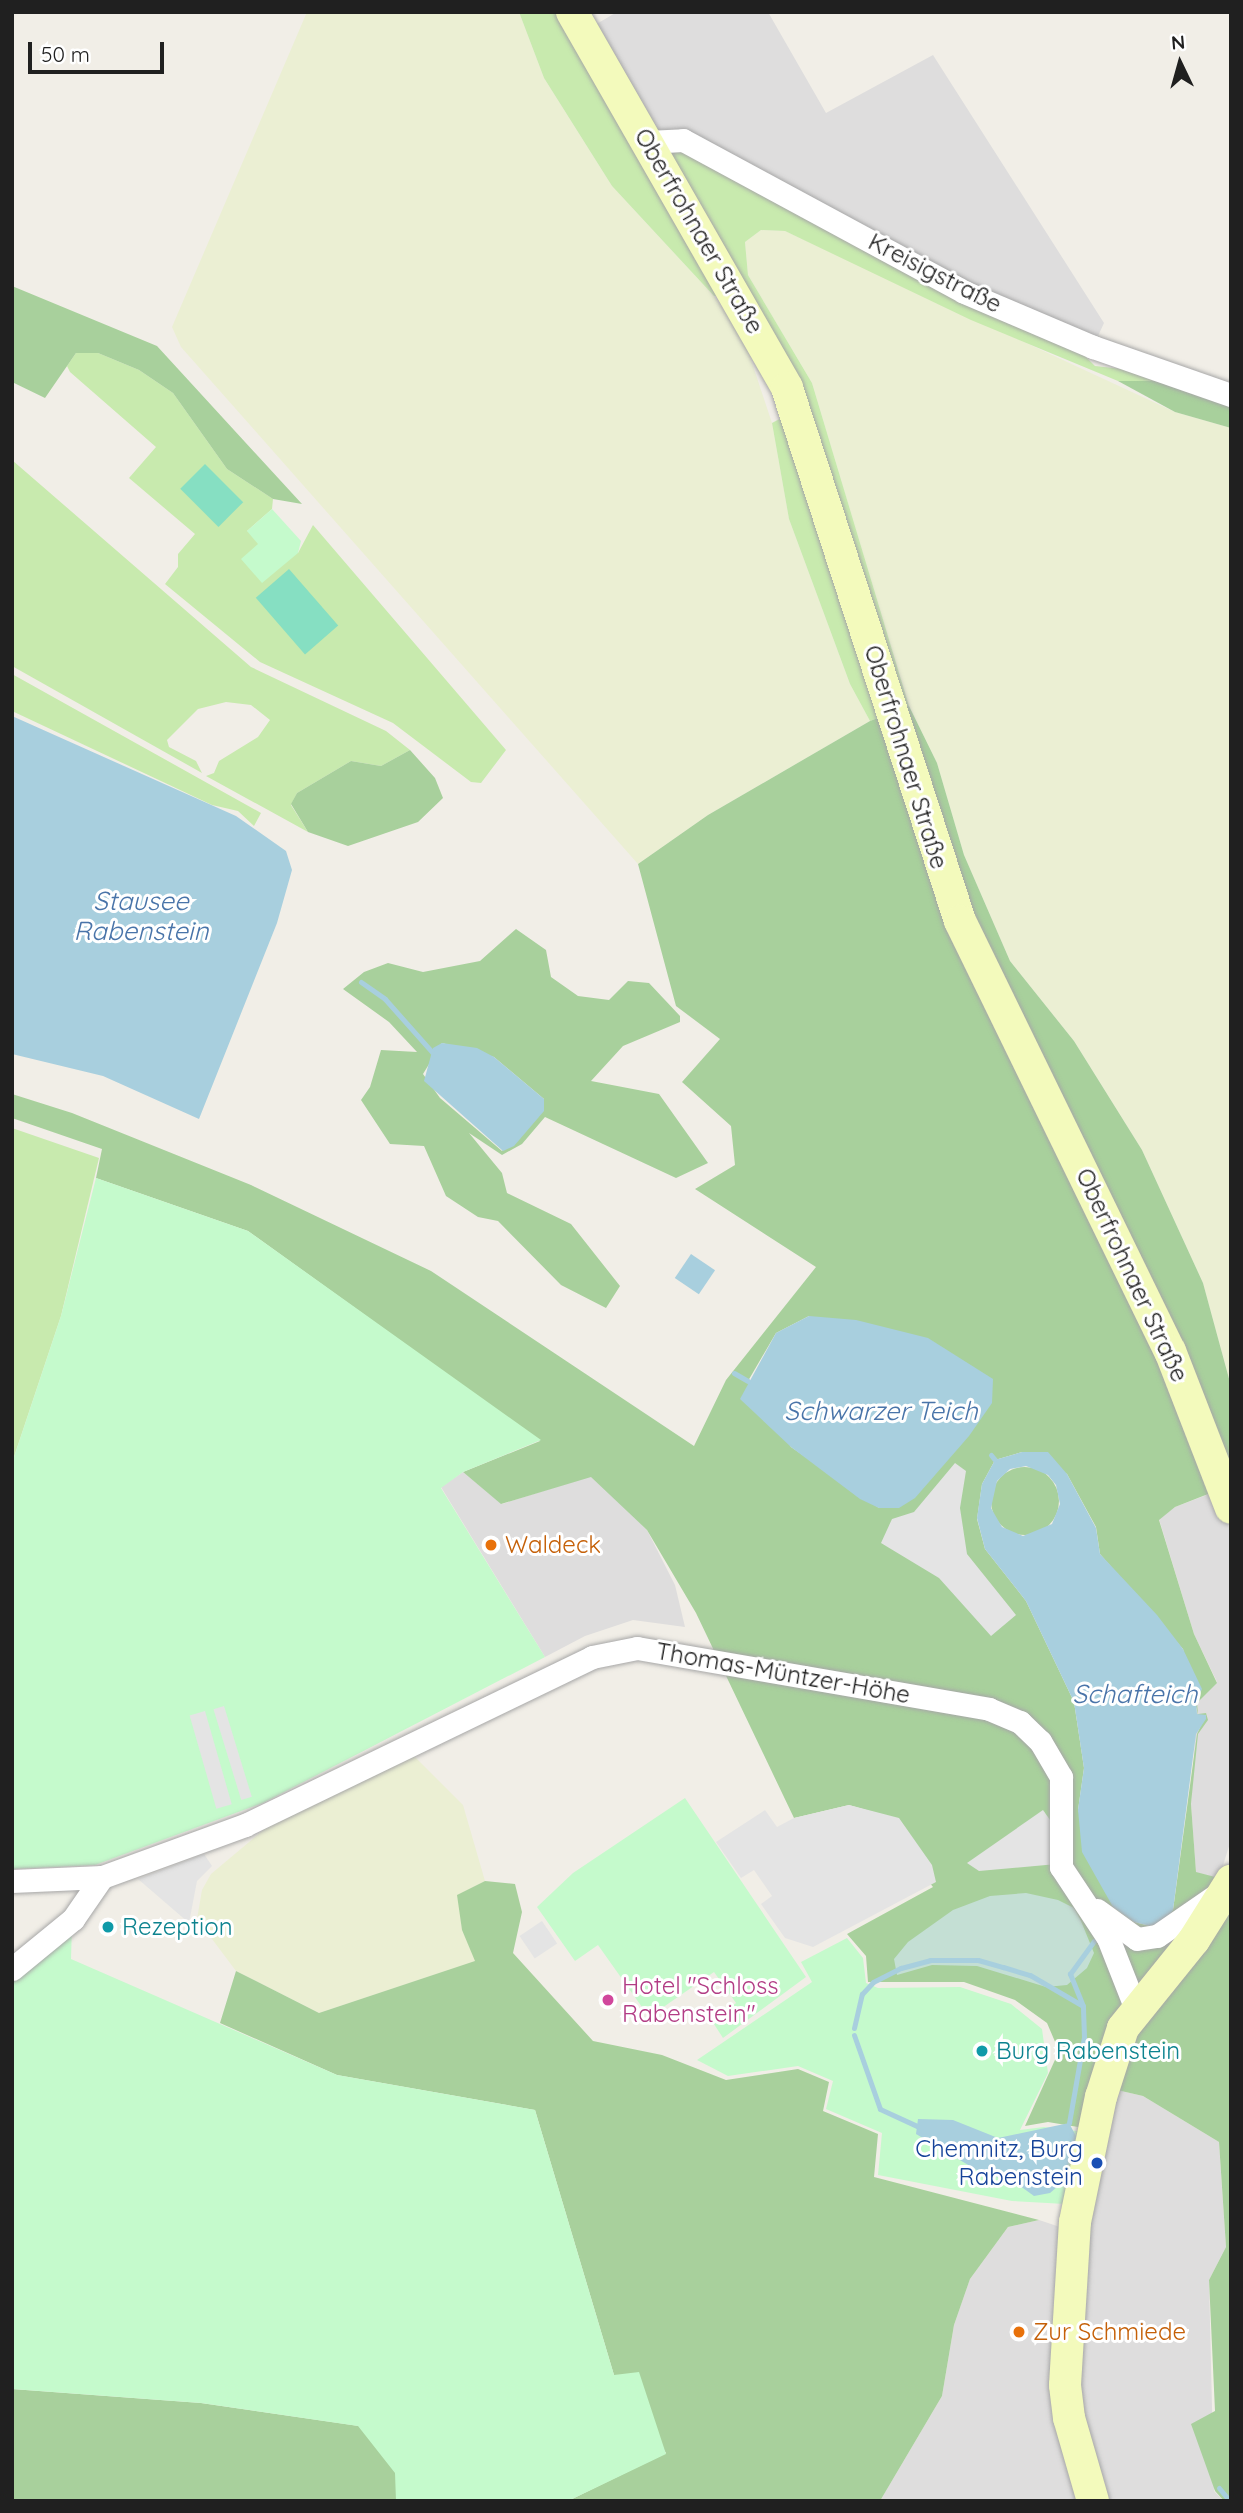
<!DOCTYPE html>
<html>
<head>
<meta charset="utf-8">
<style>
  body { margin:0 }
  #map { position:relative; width:1243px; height:2513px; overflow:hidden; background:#f1eee7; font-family:Quicksand,sans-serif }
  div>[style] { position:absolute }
  .residential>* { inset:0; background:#dedddd }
  .farmland>* { inset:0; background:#ebefd3 }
  .grass>* { inset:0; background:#c8eaae }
  .forest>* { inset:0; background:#a8d09c }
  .round { border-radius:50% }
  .wetland>* { inset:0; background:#c4dfd4 }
  .park>* { inset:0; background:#c5facc }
  .pitch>* { inset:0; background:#86dfc2; transform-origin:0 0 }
  .parking>* { inset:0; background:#e4e4e4; transform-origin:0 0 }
  .water>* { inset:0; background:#a8cfde; transform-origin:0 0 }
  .stream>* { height:5px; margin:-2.5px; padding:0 2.5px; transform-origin:2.5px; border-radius:2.5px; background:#a8cfde }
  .roads { filter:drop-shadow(0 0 2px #a7a7a7) drop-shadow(0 0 2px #a7a7a7) }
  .street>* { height:23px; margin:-11.5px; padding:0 11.5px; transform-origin:11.5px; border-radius:11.5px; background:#fff }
  .secondary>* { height:32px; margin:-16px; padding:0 16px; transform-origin:16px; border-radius:16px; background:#f3fabc }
  .dots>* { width:19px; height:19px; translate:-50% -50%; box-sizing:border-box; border:4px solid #fff; border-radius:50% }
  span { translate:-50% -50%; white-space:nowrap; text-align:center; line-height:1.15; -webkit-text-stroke:6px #fff; paint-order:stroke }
  .street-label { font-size:24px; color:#202020 }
  .food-label { font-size:24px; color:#c56008 }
  .left { translate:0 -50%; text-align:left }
  .culture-label { font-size:24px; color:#0d838f }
  .hotel-label { font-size:24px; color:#b23c85 }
  .transit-label { font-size:24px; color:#164399 }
  .right { translate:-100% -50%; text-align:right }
  .water-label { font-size:26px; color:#4974a9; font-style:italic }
  .frame { position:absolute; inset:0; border:14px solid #202020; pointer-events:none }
  .north { position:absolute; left:1145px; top:28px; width:70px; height:70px; -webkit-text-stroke:5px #fff; paint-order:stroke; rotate:355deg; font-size:19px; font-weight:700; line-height:28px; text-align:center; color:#202020 }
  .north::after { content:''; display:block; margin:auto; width:24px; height:32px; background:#202020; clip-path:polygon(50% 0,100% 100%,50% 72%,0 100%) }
  .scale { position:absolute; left:28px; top:42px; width:136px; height:32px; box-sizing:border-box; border:4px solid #202020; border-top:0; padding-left:9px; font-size:21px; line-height:24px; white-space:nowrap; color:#202020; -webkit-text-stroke:5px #fff; paint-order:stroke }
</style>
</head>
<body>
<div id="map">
  <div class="residential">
    <i style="clip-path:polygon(617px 12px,768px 12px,826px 113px,933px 55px,1104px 323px,1093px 347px,653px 142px,583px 32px)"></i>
    <i style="clip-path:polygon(463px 1472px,502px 1504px,591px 1476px,647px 1530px,675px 1585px,685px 1627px,633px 1620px,585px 1636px,545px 1657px,441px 1487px)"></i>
    <i style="clip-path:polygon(1217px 1491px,1231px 1534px,1231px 1840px,1219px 1878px,1196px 1873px,1191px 1804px,1197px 1703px,1217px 1682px,1194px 1634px,1159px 1519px,1175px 1507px)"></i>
    <i style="clip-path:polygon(1117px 2090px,1143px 2096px,1219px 2142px,1226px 2247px,1209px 2280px,1214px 2491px,1224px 2501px,880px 2501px,942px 2396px,954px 2325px,970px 2279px,1008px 2227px,1039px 2220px,1060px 2227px)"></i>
  </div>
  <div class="farmland">
    <i style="clip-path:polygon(307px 12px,519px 12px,544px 78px,612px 186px,714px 296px,745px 342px,772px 423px,789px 519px,850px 684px,870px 721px,708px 815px,638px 864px,181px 347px,172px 327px)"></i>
    <i style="clip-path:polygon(761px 230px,785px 231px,1175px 412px,1231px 428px,1231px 1386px,1203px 1283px,1142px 1150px,1074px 1041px,1010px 961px,964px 855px,937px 763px,909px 706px,812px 383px,748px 275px,745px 242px)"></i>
    <i style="clip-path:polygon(409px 1751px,463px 1805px,485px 1881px,458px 1895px,462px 1930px,476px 1961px,319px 2013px,236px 1971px,197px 1919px,202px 1890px,211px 1874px,280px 1816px)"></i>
  </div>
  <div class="grass">
    <i style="clip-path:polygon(519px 12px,555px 12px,635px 147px,679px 149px,972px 305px,1085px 356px,1095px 366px,1122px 369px,1155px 381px,1118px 381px,971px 320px,785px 231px,761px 230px,745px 242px,748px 275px,812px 383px,909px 706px,870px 721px,850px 684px,789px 519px,772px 423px,802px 407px,744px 293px,714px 296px,612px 186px,544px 78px)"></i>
    <i style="clip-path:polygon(76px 353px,98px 353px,139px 370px,173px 393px,227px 469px,273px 499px,272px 509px,247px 531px,298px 553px,313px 525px,506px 750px,481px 783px,471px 782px,393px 723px,260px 662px,165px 584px,178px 567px,178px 554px,195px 534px,129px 478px,156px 447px,70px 372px,67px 366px)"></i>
    <i style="clip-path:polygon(12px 460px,251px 667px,386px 731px,410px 750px,381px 766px,351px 761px,297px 793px,291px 805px,308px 832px,206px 776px,214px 773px,219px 761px,258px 737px,270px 720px,251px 705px,226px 702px,198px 709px,167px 740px,169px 747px,196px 761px,202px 773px,12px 666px)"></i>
    <i style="clip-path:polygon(12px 674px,261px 813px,254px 826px,238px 811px,212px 805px,12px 711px)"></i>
    <i style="clip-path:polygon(12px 1128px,99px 1158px,61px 1316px,12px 1463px)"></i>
  </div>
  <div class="forest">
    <i style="clip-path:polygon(12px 286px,157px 346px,302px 504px,273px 499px,227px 469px,173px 393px,139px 370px,98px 353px,76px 353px,45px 398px,12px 382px)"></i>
    <i style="clip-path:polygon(1118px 381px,1155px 381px,1231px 403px,1231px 428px,1175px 412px)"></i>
    <i style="clip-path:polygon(evenodd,909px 706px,937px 763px,964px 855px,1010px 961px,1074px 1041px,1142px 1150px,1203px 1283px,1231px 1386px,1231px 1485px,1175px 1507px,1159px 1520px,1194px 1634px,1217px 1683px,1197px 1703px,1198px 1714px,1206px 1713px,1208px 1720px,1198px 1734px,1191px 1804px,1196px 1872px,1219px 1878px,1084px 2128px,1048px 2122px,1025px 2126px,1059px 2051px,1047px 2023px,1015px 2000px,964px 1982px,868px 1982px,866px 1956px,847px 1934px,933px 1887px,873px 1812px,849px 1805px,794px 1818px,696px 1613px,647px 1530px,591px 1477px,501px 1504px,463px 1472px,540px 1441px,248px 1231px,96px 1178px,102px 1149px,12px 1118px,12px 1094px,72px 1113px,251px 1185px,431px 1271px,694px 1446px,726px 1380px,816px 1267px,695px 1189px,735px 1165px,731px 1126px,682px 1082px,720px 1039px,676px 1006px,638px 864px,708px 815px,870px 721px,909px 706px,809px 1316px,879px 1508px,791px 1447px,748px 1381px,776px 1333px,809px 1316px,909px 706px,1022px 1452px,1067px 1474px,1096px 1527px,1100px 1554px,1183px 1649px,1198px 1715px,1206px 1715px,1197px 1734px,1173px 1910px,1150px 1926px,1134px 1922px,1113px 1907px,1078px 1810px,1084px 1768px,1074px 1702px,1026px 1601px,985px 1549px,977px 1519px,982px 1484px,995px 1460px,1022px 1452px)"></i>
    <i style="clip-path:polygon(410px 750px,435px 778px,443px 798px,418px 822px,348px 846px,308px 832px,291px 804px,297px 793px,351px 761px,381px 766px)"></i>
    <i style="clip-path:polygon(evenodd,516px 929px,546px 950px,551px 977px,578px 996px,609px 1000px,628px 981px,649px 983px,680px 1016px,680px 1022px,623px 1046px,591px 1081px,659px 1094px,708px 1163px,676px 1178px,545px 1117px,522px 1144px,502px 1155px,469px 1133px,502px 1173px,507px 1193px,571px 1224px,620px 1286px,606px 1308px,561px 1285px,498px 1221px,478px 1217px,446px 1196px,424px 1146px,390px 1144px,361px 1100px,370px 1087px,381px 1050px,417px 1052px,389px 1022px,343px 989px,364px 972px,388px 963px,423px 972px,480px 961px,516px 929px,442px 1043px,494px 1057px,544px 1099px,502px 1151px,440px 1098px,423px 1074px,442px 1043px)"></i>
    <i class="round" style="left:991px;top:1467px;width:68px;height:68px"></i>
    <i style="clip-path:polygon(485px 1881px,515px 1884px,522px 1912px,513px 1953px,593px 2041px,662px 2055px,726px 2080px,798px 2069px,829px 2082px,823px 2111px,878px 2134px,874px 2177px,1039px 2220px,1008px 2227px,970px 2279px,954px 2325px,942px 2396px,880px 2501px,568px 2501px,666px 2453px,614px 2375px,535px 2110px,337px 2075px,220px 2023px,236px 1971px,319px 2013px,475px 1961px,462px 1930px,457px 1895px)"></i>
    <i style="clip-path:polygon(1231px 1911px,1231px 2501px,1224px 2501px,1215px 2491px,1191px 2424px,1215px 2411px,1209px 2280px,1226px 2247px,1219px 2142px,1143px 2096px,1117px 2090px,1134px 2027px,1193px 1966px)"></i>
    <i style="clip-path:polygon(12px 2389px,201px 2403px,359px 2426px,396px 2473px,396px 2501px,12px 2501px)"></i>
  </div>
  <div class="wetland">
    <i style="clip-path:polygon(1026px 1893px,1058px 1900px,1074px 1908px,1081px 1921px,1094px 1953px,1087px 1968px,1067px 1985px,1046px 1987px,977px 1966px,932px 1965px,897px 1975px,894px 1959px,908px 1942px,953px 1910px,990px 1896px)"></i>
  </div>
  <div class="park">
    <i style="clip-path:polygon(272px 509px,301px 541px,298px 553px,262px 583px,241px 559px,258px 544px,247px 531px)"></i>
    <i style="clip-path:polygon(96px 1178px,248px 1231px,541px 1440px,463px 1472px,441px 1488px,545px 1657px,263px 1803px,95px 1865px,12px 1869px,12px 1463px,61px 1316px)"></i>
    <i style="clip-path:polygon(685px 1798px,806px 1977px,723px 2038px,712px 2021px,736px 2003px,714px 1972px,649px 2017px,598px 1945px,575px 1961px,537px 1907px,573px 1873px)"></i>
    <i style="clip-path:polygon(72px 1925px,71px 1959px,337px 2075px,535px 2110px,614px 2375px,639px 2372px,666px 2454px,568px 2501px,396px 2501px,395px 2473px,358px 2426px,201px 2403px,12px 2389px,12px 1974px)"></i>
    <i style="clip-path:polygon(847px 1938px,863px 1958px,866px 1983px,878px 1988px,960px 1987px,1011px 2004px,1042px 2029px,1048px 2073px,1020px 2130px,1044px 2127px,1084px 2132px,1065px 2204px,1012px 2201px,878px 2175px,882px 2133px,826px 2109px,833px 2081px,798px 2066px,728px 2076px,697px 2060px,812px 1982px,801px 1962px)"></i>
  </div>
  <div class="pitch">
    <i style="left:205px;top:464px;width:54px;height:35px;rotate:45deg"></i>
    <i style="left:289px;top:569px;width:75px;height:44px;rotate:49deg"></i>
  </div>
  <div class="parking">
    <i style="clip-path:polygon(955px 1463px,966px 1471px,960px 1508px,967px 1554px,1016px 1615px,991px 1636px,939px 1578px,881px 1543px,892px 1519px,914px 1512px)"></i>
    <i style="left:224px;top:1706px;width:95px;height:11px;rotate:73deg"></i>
    <i style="left:205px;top:1711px;width:97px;height:16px;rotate:74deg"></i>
    <i style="clip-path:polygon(849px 1805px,899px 1818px,932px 1865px,936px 1882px,813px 1947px,785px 1938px,761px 1904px,772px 1896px,754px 1870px,741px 1878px,716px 1842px,765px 1810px,777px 1827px,794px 1818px)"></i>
    <i style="clip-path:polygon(1043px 1810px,1055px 1827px,1057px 1864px,979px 1871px,967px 1863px)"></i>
    <i style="clip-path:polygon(204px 1854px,212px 1866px,197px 1881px,189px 1923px,138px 1879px)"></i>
    <i style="left:542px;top:1921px;width:27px;height:27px;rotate:56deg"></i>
  </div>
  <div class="water">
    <i style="clip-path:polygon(12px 716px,236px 816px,286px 851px,292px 870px,277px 923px,199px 1119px,103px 1076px,12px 1054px)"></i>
    <i style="clip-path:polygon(442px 1043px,477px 1048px,494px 1057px,544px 1099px,544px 1111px,514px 1146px,503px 1151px,424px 1081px,433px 1048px)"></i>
    <i style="left:691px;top:1254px;width:29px;height:29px;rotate:34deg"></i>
    <i style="clip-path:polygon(809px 1316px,856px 1320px,928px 1338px,993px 1379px,992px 1403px,969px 1436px,915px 1498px,899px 1508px,879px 1508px,860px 1499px,791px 1447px,740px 1399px,776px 1333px)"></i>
    <i style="clip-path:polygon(evenodd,1022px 1452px,1048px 1452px,1067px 1474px,1096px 1528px,1100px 1554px,1157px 1615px,1183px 1649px,1202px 1689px,1196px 1702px,1197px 1714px,1206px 1715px,1206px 1719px,1196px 1734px,1173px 1910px,1166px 1922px,1150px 1926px,1134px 1922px,1113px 1907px,1082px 1852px,1078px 1810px,1084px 1768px,1074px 1702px,1026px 1601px,985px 1549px,977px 1518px,982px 1484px,995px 1460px,1022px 1452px,1026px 1466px,1048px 1475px,1056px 1485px,1060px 1504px,1052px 1524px,1023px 1536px,1002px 1527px,991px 1508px,997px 1481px,1010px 1469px,1026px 1466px)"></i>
    <i style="clip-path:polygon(918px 2119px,953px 2120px,998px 2138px,1069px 2123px,1076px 2136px,1064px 2181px,1050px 2193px,1034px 2196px,1016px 2183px,980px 2172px,916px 2134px)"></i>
  </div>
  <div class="stream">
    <i style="left:361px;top:982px;width:29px;rotate:35deg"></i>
    <i style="left:385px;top:999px;width:71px;rotate:48.4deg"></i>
    <i style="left:734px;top:1373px;width:16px;rotate:30deg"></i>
    <i style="left:991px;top:1455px;width:6px;rotate:51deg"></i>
    <i style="left:854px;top:2028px;width:35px;rotate:-77deg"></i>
    <i style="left:862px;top:1994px;width:16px;rotate:-47deg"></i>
    <i style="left:873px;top:1982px;width:31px;rotate:-27deg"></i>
    <i style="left:901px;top:1968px;width:30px;rotate:-15deg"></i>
    <i style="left:930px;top:1960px;width:48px"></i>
    <i style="left:978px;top:1960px;width:26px;rotate:16deg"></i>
    <i style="left:1003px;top:1967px;width:28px;rotate:17deg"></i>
    <i style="left:1030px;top:1975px;width:61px;rotate:30.3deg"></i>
    <i style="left:854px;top:2035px;width:78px;rotate:70.6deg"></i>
    <i style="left:880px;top:2109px;width:41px;rotate:24.7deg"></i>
    <i style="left:1069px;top:2123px;width:87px;rotate:-80.1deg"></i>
    <i style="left:1084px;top:2037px;width:31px;rotate:-92deg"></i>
    <i style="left:1083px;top:2006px;width:35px;rotate:-112deg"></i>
    <i style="left:1070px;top:1974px;width:41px;rotate:-54deg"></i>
    <i style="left:1219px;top:2488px;width:17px;rotate:50deg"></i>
  </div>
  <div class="roads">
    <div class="street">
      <i style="left:647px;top:142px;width:36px;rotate:-3deg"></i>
      <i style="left:683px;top:140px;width:319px;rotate:28.4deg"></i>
      <i style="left:964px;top:292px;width:140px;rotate:23.1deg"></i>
      <i style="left:1093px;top:347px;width:146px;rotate:19.2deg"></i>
      <i style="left:12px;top:1881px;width:90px;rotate:-2.5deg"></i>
      <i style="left:1097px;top:1910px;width:49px;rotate:35.9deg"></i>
      <i style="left:1137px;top:1939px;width:20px;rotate:-9deg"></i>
      <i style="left:1157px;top:1936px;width:70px;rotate:-34.6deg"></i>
      <i style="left:12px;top:1969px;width:79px;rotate:-39.3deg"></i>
      <i style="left:73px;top:1919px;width:51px;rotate:-55.4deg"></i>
      <i style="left:102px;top:1877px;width:152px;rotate:-20deg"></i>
      <i style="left:245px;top:1825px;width:386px;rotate:-25.8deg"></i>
      <i style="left:592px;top:1657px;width:46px;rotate:-11.3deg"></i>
      <i style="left:637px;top:1648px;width:357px;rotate:9.8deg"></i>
      <i style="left:989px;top:1709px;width:34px;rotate:23deg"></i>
      <i style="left:1020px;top:1722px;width:28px;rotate:44deg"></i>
      <i style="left:1040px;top:1741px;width:42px;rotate:59.7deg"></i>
      <i style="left:1061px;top:1777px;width:90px;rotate:90deg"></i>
      <i style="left:1061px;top:1867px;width:85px;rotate:56.5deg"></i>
      <i style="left:1108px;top:1938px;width:76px;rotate:68.5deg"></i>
    </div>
    <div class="secondary">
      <i style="left:572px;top:12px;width:433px;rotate:60.2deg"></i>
      <i style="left:787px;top:388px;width:560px;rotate:72.02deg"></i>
      <i style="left:960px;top:921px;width:479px;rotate:64deg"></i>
      <i style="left:1170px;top:1351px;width:168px;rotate:68.8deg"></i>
      <i style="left:1093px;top:2501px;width:86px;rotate:-106.1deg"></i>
      <i style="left:1069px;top:2418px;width:33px;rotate:-97deg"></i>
      <i style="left:1065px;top:2385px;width:163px;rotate:-86.5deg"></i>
      <i style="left:1075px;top:2222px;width:128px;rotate:-78.3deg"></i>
      <i style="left:1101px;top:2097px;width:72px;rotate:-72.3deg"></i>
      <i style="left:1123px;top:2028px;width:113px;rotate:-51.1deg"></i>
      <i style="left:1194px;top:1940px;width:70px;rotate:-57.9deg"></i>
    </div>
  </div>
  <div class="dots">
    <i style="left:491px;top:1545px;background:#e8710a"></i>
    <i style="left:108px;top:1927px;background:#0f9aa8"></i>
    <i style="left:608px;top:2000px;background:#d1479c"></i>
    <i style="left:982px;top:2051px;background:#0f9aa8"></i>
    <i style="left:1097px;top:2163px;background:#1a4fb4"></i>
    <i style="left:1019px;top:2332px;background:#e8710a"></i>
  </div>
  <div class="street-label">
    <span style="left:699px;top:231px;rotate:60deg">Oberfrohnaer Straße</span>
    <span style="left:935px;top:273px;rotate:27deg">Kreisigstraße</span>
    <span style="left:906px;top:757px;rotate:73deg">Oberfrohnaer Straße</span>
    <span style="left:1132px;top:1275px;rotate:65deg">Oberfrohnaer Straße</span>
    <span style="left:783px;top:1673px;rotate:10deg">Thomas-Müntzer-Höhe</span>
  </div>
  <div class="food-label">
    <span class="left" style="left:505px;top:1545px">Waldeck</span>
    <span class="left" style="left:1033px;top:2332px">Zur Schmiede</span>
  </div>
  <div class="culture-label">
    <span class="left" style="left:122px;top:1927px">Rezeption</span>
    <span class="left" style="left:996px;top:2051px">Burg Rabenstein</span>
  </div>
  <div class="hotel-label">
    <span class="left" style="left:622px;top:2000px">Hotel "Schloss<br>Rabenstein"</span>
  </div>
  <div class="transit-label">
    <span class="right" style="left:1083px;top:2163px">Chemnitz, Burg<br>Rabenstein</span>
  </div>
  <div class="water-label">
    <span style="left:141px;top:916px">Stausee<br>Rabenstein</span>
    <span style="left:881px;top:1411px">Schwarzer Teich</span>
    <span style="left:1135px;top:1694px">Schafteich</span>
  </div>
  <div class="frame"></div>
  <div class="north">N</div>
  <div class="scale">50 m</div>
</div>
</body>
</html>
